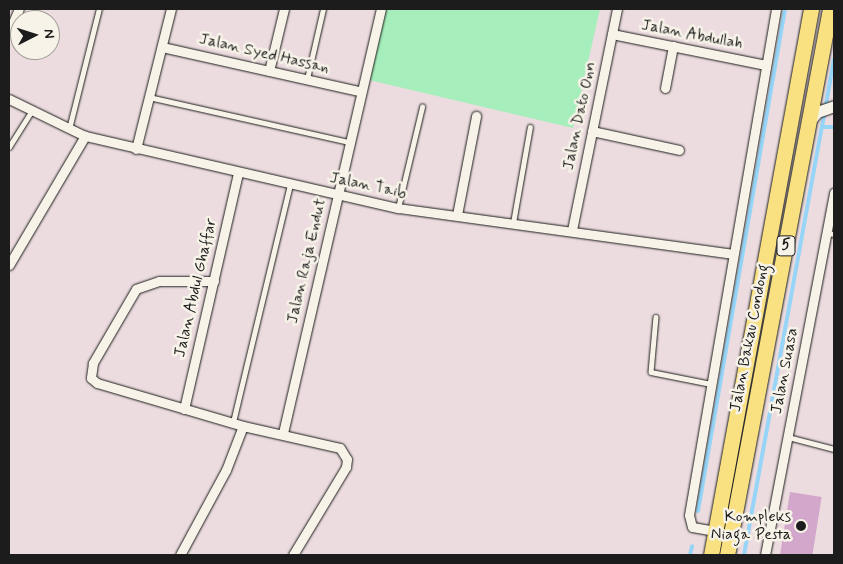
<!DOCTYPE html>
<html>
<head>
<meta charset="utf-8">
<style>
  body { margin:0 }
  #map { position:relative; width:843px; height:564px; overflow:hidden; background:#ecdcdf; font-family:Mynerve,sans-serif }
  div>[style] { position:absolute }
  .green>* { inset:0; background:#a6eebb }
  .stream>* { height:4px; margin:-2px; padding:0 2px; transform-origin:2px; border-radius:2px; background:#96d5f7 }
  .building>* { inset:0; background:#d3a7cb; transform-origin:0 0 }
  .roads { filter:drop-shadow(0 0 1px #1c1c1c) drop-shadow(0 0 1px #1c1c1c) }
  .service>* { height:4.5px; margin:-2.25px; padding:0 2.25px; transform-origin:2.25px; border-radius:2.25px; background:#f7f3e8 }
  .minor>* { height:9px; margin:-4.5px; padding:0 4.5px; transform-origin:4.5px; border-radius:4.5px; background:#f7f3e8 }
  .tertiary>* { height:11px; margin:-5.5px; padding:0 5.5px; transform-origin:5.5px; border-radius:5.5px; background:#f7f3e8 }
  .primary>* { height:15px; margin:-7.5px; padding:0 7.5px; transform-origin:7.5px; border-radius:7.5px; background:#f9e181 }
  .dots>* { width:14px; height:14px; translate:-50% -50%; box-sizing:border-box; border:2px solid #f7f3e8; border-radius:50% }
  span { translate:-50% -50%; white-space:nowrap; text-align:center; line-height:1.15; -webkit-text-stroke:5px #f7f3e8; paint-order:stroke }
  .shield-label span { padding:1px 4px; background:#f7f3e8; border:1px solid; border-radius:4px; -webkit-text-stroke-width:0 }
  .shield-label { font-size:15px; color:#1c1c1c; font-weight:700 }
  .street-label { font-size:16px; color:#1c1c1c }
  .poi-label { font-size:16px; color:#1c1c1c }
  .right { translate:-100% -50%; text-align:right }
  .frame { position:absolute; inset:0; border:10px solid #1c1c1c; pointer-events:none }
  .north { position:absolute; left:10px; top:10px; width:50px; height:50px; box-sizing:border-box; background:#f7f3e8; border:1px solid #9f9d96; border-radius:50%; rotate:85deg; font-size:14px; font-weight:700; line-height:20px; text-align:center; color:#1c1c1c }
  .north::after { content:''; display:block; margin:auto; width:18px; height:22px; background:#1c1c1c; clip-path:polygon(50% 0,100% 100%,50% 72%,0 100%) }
</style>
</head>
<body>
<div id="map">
  <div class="green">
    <i style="clip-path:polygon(386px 9px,600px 9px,573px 128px,369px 80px)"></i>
  </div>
  <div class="stream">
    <i style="left:822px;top:127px;width:69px;rotate:-80deg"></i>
    <i style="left:698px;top:511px;width:509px;rotate:-80.17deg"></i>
    <i style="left:690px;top:555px;width:9px;rotate:-77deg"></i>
    <i style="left:744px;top:555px;width:435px;rotate:-79.7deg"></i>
    <i style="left:822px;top:127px;width:12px"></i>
  </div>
  <div class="building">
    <i style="left:790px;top:492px;width:32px;height:64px;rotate:9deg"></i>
  </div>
  <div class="roads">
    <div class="service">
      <i style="left:307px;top:79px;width:72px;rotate:-77.1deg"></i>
      <i style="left:149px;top:97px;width:205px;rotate:12.7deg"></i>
      <i style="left:69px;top:129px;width:124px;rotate:-76deg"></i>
      <i style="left:9px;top:147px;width:41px;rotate:-57.8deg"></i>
      <i style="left:398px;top:208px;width:104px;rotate:-76.6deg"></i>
      <i style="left:513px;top:223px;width:97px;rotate:-80deg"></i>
      <i style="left:827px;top:233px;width:7px;rotate:8deg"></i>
      <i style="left:656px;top:317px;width:55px;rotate:95.2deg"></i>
      <i style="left:651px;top:372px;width:61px;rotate:11.3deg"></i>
      <i style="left:233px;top:422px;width:244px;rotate:-76.5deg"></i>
      <i style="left:788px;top:437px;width:48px;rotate:14.6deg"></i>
    </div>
    <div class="minor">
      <i style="left:9px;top:32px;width:25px;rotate:-67deg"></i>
      <i style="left:612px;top:34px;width:157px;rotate:11.4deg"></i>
      <i style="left:162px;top:47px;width:202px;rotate:12.6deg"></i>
      <i style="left:269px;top:71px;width:64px;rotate:-76.4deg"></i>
      <i style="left:665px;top:88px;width:43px;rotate:-79.2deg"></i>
      <i style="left:9px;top:99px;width:85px;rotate:26deg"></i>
      <i style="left:85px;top:136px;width:321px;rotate:13deg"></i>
      <i style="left:398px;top:208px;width:338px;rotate:7.8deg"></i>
      <i style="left:592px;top:131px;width:89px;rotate:12.3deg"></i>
      <i style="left:136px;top:149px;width:144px;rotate:-76deg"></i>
      <i style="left:457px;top:215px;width:101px;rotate:-79.1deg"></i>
      <i style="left:572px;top:230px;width:226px;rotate:-78.5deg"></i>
      <i style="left:9px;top:265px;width:150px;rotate:-59.5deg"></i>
      <i style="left:214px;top:281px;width:55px;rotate:180deg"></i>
      <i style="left:159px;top:281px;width:24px;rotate:161deg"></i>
      <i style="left:136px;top:289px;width:86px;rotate:120.2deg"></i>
      <i style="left:93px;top:363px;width:15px;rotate:98deg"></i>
      <i style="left:91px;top:378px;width:8px;rotate:40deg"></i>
      <i style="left:97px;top:383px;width:152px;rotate:16.4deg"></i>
      <i style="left:243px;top:426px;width:99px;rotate:12.8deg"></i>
      <i style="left:340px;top:448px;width:13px;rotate:58deg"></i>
      <i style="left:347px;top:459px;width:8px;rotate:97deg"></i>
      <i style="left:346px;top:467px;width:103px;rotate:121.1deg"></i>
      <i style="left:184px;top:409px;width:242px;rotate:-77.1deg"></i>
      <i style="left:283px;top:433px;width:435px;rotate:-77deg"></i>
      <i style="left:715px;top:531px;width:23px;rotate:-170deg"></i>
      <i style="left:692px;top:527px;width:12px;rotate:-104deg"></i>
      <i style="left:689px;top:515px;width:513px;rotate:-80.24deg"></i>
      <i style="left:180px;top:555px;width:97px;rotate:-61.6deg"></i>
      <i style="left:226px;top:470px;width:47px;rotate:-68.9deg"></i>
      <i style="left:765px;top:555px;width:369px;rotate:-79.2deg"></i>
    </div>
    <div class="tertiary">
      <i style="left:809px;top:122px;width:13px;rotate:-51deg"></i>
      <i style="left:817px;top:112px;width:18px;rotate:-19deg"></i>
    </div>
    <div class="primary">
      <i style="left:711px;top:555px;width:555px;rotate:-79.62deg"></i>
      <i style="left:727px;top:555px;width:556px;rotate:-79.32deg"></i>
    </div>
  </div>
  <div class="dots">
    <i style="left:801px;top:526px;background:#1c1c1c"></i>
  </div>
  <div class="shield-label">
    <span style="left:786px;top:246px">5</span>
  </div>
  <div class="street-label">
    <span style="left:692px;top:35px;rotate:11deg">Jalan Abdullah</span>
    <span style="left:264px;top:54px;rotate:13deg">Jalan Syed Hassan</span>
    <span style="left:580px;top:116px;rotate:-78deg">Jalan Dato Onn</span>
    <span style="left:368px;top:186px;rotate:12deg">Jalan Taib</span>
    <span style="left:307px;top:261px;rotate:-77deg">Jalan Raja Endut</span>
    <span style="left:196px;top:288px;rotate:-77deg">Jalan Abdul Ghaffar</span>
    <span style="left:750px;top:338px;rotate:-79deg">Jalan Bakau Condong</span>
    <span style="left:785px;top:371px;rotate:-79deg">Jalan Suasa</span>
  </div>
  <div class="poi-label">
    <span class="right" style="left:791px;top:526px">Kompleks<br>Niaga Pesta</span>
  </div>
  <div class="frame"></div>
  <div class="north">N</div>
</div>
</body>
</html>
